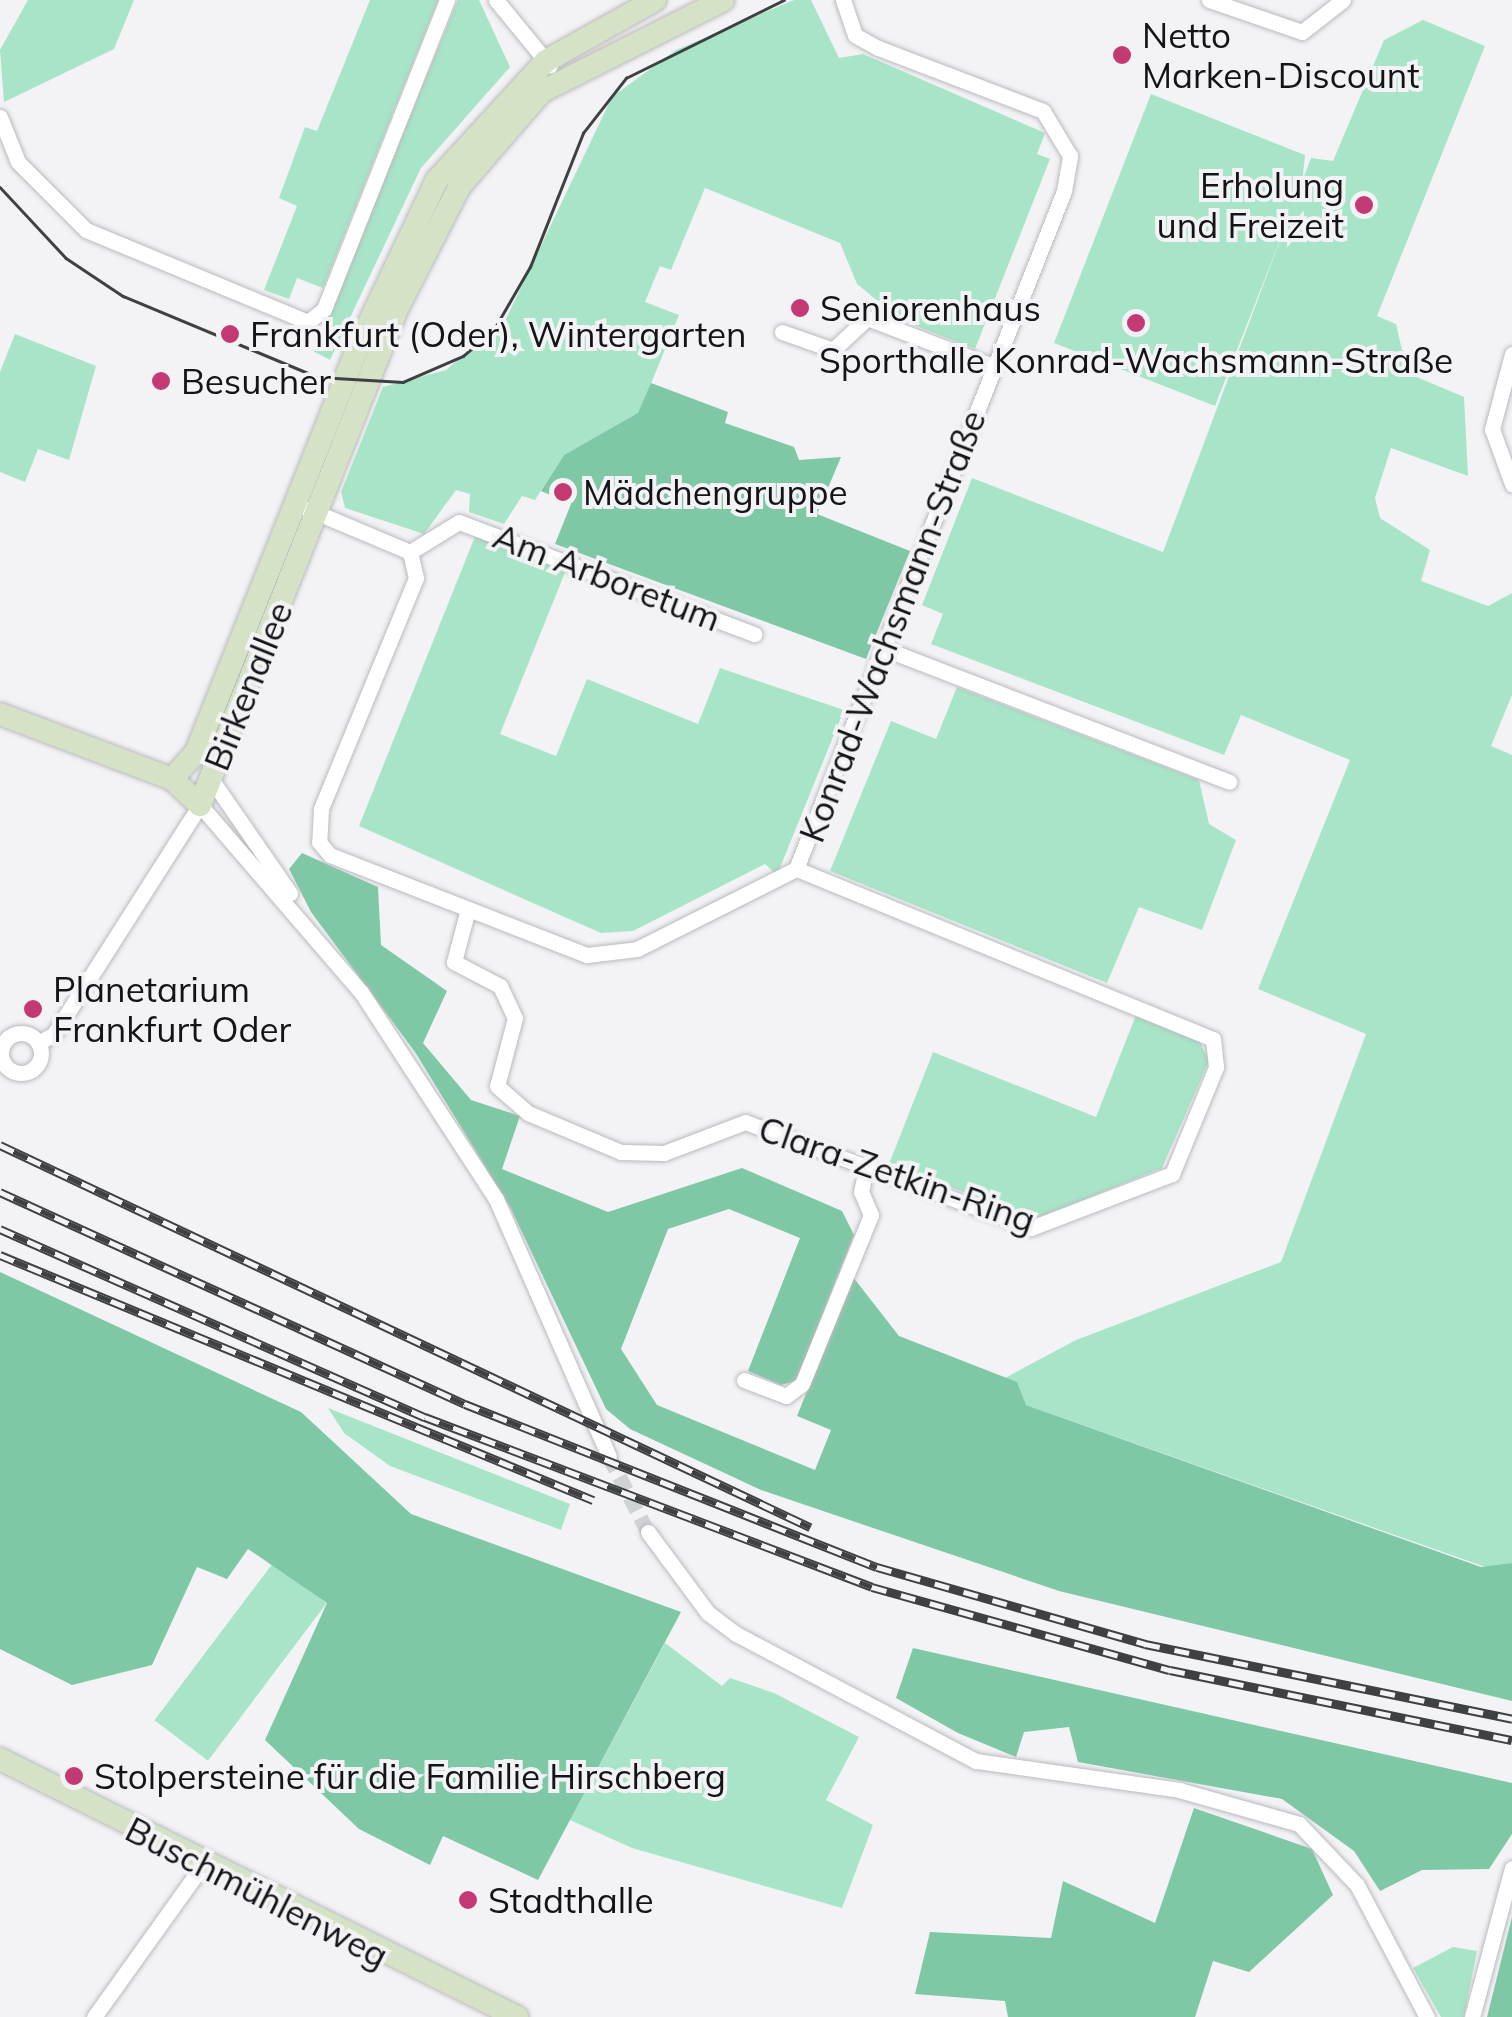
<!DOCTYPE html>
<html>
<head>
<meta charset="utf-8">
<style>
  body { margin:0 }
  #map { position:relative; width:1512px; height:2017px; overflow:hidden; background:#f3f3f6; font-family:Mulish,sans-serif }
  div>[style] { position:absolute }
  .green>* { inset:0; background:#a8e5c8; transform-origin:0 0 }
  .forest>* { inset:0; background:#7ec8a6 }
  .street-tunnel>* { height:15px; margin-top:-7.5px; transform-origin:0; background:repeating-linear-gradient(90deg,#d1d2d4 0 15px,transparent 0 23px) }
  .roads { filter:drop-shadow(0 0 2px #b9babd) drop-shadow(0 0 2px #b9babd) }
  .street>* { height:15px; margin:-7.5px; padding:0 7.5px; transform-origin:7.5px; border-radius:7.5px; background:#fff }
  .street>.ring { margin:-7.5px; padding:0; box-sizing:content-box; background:none; border:15px solid #fff; border-radius:50% }
  .secondary>* { height:22px; margin:-11px; padding:0 11px; transform-origin:11px; border-radius:11px; background:#d6e2c5 }
  .tram>* { height:2.5px; margin:-1.25px; padding:0 1.25px; transform-origin:1.25px; border-radius:1.25px; background:#3f4041 }
  .rail>* { height:9px; margin-top:-4.5px; transform-origin:0; background:repeating-linear-gradient(90deg,#f3f3f6 0 15px,#3f4041 0 30px); box-sizing:border-box; border-block:2px solid #3f4041 }
  .dots>* { width:28px; height:28px; translate:-50% -50%; box-sizing:border-box; border:5px solid #f3f3f6; border-radius:50% }
  span { translate:-50% -50%; white-space:nowrap; text-align:center; line-height:1.15; -webkit-text-stroke:8px #f3f3f6; paint-order:stroke }
  .poi-label { font-size:35px; color:#131415 }
  .left { translate:0 -50%; text-align:left }
  .right { translate:-100% -50%; text-align:right }
  .street-label { font-size:35px; color:#131415 }
</style>
</head>
<body>
<div id="map">
  <div class="green">
    <i style="clip-path:polygon(28px 0,134px 0,114px 49px,4px 102px,0 50px)"></i>
    <i style="clip-path:polygon(370px 0,438px 0,323px 288px,297px 278px,289px 299px,264px 290px,297px 206px,279px 198px,305px 127px,317px 131px)"></i>
    <i style="clip-path:polygon(458px 0,479px 0,510px 67px,421px 168px,330px 360px,313px 351px)"></i>
    <i style="clip-path:polygon(794px 0,811px 0,839px 58px,863px 54px,1045px 133px,1037px 154px,1050px 159px,975px 349px,901px 320px,857px 284px,840px 243px,705px 188px,671px 270px,660px 266px,645px 302px,679px 315px,639px 413px,564px 455px,535px 500px,522px 496px,504px 524px,469px 512px,470px 494px,456px 490px,424px 534px,345px 508px,341px 492px,383px 387px,446px 370px,506px 319px,612px 97px,676px 50px)"></i>
    <i style="clip-path:polygon(1423px 20px,1485px 46px,1377px 316px,1396px 324px,1402px 350px,1418px 358px,1412px 375px,1464px 397px,1468px 476px,1391px 448px,1375px 498px,1380px 518px,1430px 550px,1421px 581px,1488px 606px,1512px 593px,1512px 695px,1491px 746px,1512px 755px,1512px 1563px,1494px 1570px,1026px 1405px,1005px 1378px,1076px 1340px,1281px 1262px,1366px 1034px,1258px 989px,1350px 760px,1241px 715px,1224px 755px,931px 644px,943px 614px,922px 605px,972px 478px,1163px 552px,1311px 158px,1333px 161px,1384px 40px)"></i>
    <i style="clip-path:polygon(1151px 94px,1305px 155px,1302px 184px,1215px 406px,1054px 343px)"></i>
    <i style="clip-path:polygon(15px 334px,96px 366px,69px 460px,38px 449px,25px 482px,0 472px,0 372px)"></i>
    <i style="clip-path:polygon(476px 534px,568px 565px,500px 734px,556px 756px,587px 679px,698px 724px,720px 668px,844px 710px,777px 875px,765px 864px,633px 931px,601px 933px,359px 826px)"></i>
    <i style="clip-path:polygon(957px 687px,1199px 780px,1209px 824px,1236px 840px,1202px 930px,1139px 907px,1107px 983px,830px 871px,891px 721px,936px 739px)"></i>
    <i style="clip-path:polygon(1136px 1015px,1199px 1040px,1209px 1061px,1162px 1168px,1035px 1219px,889px 1164px,933px 1052px,1096px 1117px)"></i>
    <i style="clip-path:polygon(328px 1408px,570px 1504px,561px 1530px,390px 1466px,344px 1433px)"></i>
    <i style="left:273px;top:1563px;width:67px;height:197px;rotate:37deg"></i>
    <i style="clip-path:polygon(665px 1643px,722px 1686px,730px 1678px,774px 1693px,859px 1737px,826px 1800px,873px 1825px,842px 1908px,632px 1848px,570px 1820px)"></i>
    <i style="clip-path:polygon(1453px 1947px,1477px 1951px,1464px 2017px,1441px 2017px,1413px 1968px)"></i>
  </div>
  <div class="forest">
    <i style="clip-path:polygon(651px 383px,728px 412px,725px 423px,794px 447px,799px 460px,841px 457px,817px 514px,910px 551px,866px 659px,555px 544px,571px 504px,541px 491px,564px 455px,638px 413px)"></i>
    <i style="clip-path:polygon(302px 853px,378px 887px,381px 945px,447px 991px,423px 1043px,471px 1100px,520px 1116px,502px 1169px,608px 1212px,742px 1168px,842px 1211px,854px 1235px,796px 1381px,781px 1385px,748px 1371px,800px 1238px,729px 1209px,668px 1229px,621px 1349px,657px 1405px,815px 1470px,831px 1430px,797px 1416px,853px 1277px,899px 1336px,1017px 1382px,1026px 1405px,1481px 1567px,1512px 1563px,1512px 1701px,1059px 1591px,761px 1490px,630px 1429px,606px 1409px,510px 1207px,415px 1052px,311px 912px,289px 869px)"></i>
    <i style="clip-path:polygon(0 1272px,301px 1412px,411px 1514px,681px 1612px,538px 1880px,443px 1836px,430px 1865px,359px 1829px,265px 1740px,327px 1603px,248px 1549px,227px 1579px,197px 1567px,152px 1665px,72px 1685px,0 1649px)"></i>
    <i style="clip-path:polygon(913px 1648px,1512px 1783px,1512px 1834px,1489px 1869px,1422px 1870px,1380px 1891px,1354px 1851px,1282px 1799px,1078px 1762px,1069px 1727px,1024px 1732px,1016px 1757px,958px 1733px,896px 1698px)"></i>
    <i style="clip-path:polygon(1194px 1808px,1312px 1849px,1333px 1895px,1249px 1972px,1213px 1961px,1195px 2017px,1008px 2017px,1005px 2001px,915px 1994px,930px 1932px,1051px 1938px,1063px 1881px,1155px 1923px)"></i>
    <i style="clip-path:polygon(1512px 1917px,1512px 2017px,1487px 2017px)"></i>
  </div>
  <div class="street-tunnel">
    <i style="left:609px;top:1456px;width:85px;rotate:62.8deg"></i>
  </div>
  <div class="roads">
    <div class="street">
      <i style="left:496px;top:0;width:85px;rotate:50.7deg"></i>
      <i style="left:1209px;top:0;width:98px;rotate:19deg"></i>
      <i style="left:1302px;top:32px;width:52px;rotate:-38deg"></i>
      <i style="left:0;top:117px;width:48px;rotate:68.2deg"></i>
      <i style="left:18px;top:162px;width:96px;rotate:45deg"></i>
      <i style="left:86px;top:230px;width:240px;rotate:22.5deg"></i>
      <i style="left:308px;top:322px;width:21px;rotate:-39deg"></i>
      <i style="left:324px;top:309px;width:333px;rotate:-68.3deg"></i>
      <i style="left:782px;top:332px;width:54px;rotate:19.4deg"></i>
      <i style="left:833px;top:350px;width:47px;rotate:-43.3deg"></i>
      <i style="left:867px;top:318px;width:135px;rotate:20.9deg"></i>
      <i style="left:1512px;top:354px;width:78px;rotate:104.9deg"></i>
      <i style="left:1492px;top:429px;width:59px;rotate:70deg"></i>
      <i style="left:308px;top:509px;width:111px;rotate:22.9deg"></i>
      <i style="left:410px;top:552px;width:27px;rotate:77deg"></i>
      <i style="left:416px;top:578px;width:250px;rotate:112.4deg"></i>
      <i style="left:321px;top:809px;width:33px;rotate:93deg"></i>
      <i style="left:319px;top:842px;width:17px;rotate:50deg"></i>
      <i style="left:330px;top:855px;width:276px;rotate:21.3deg"></i>
      <i style="left:587px;top:955px;width:50px;rotate:-6.8deg"></i>
      <i style="left:637px;top:949px;width:178px;rotate:-26.7deg"></i>
      <i style="left:796px;top:869px;width:729px;rotate:-68.43deg"></i>
      <i style="left:1064px;top:191px;width:36px;rotate:-80deg"></i>
      <i style="left:1070px;top:156px;width:52px;rotate:-121deg"></i>
      <i style="left:1043px;top:111px;width:177px;rotate:-159.1deg"></i>
      <i style="left:878px;top:48px;width:26px;rotate:-151deg"></i>
      <i style="left:855px;top:35px;width:37px;rotate:-109deg"></i>
      <i style="left:410px;top:552px;width:57px;rotate:-31.5deg"></i>
      <i style="left:459px;top:522px;width:316px;rotate:20.8deg"></i>
      <i style="left:885px;top:649px;width:369px;rotate:21.1deg"></i>
      <i style="left:211px;top:779px;width:139px;rotate:55.3deg"></i>
      <i style="left:468px;top:909px;width:55px;rotate:104.8deg"></i>
      <i style="left:454px;top:962px;width:52px;rotate:27.6deg"></i>
      <i style="left:500px;top:986px;width:35px;rotate:65deg"></i>
      <i style="left:515px;top:1018px;width:70px;rotate:104.8deg"></i>
      <i style="left:497px;top:1086px;width:41px;rotate:41.1deg"></i>
      <i style="left:528px;top:1113px;width:101px;rotate:22.8deg"></i>
      <i style="left:621px;top:1152px;width:43px;rotate:1.3deg"></i>
      <i style="left:664px;top:1153px;width:87px;rotate:-20.9deg"></i>
      <i style="left:745px;top:1122px;width:305px;rotate:20.3deg"></i>
      <i style="left:1031px;top:1228px;width:151px;rotate:-21deg"></i>
      <i style="left:1172px;top:1174px;width:116px;rotate:-67.6deg"></i>
      <i style="left:1216px;top:1067px;width:28px;rotate:-96deg"></i>
      <i style="left:1213px;top:1039px;width:450px;rotate:-157.8deg"></i>
      <i class="ring" style="left:1px;top:1033px;width:25px;height:25px"></i>
      <i style="left:38px;top:1043px;width:18px;rotate:-29deg"></i>
      <i style="left:54px;top:1034px;width:272px;rotate:-57.5deg"></i>
      <i style="left:200px;top:805px;width:247px;rotate:49.3deg"></i>
      <i style="left:361px;top:992px;width:247px;rotate:56.9deg"></i>
      <i style="left:496px;top:1199px;width:281px;rotate:66.3deg"></i>
      <i style="left:744px;top:1380px;width:45px;rotate:20.9deg"></i>
      <i style="left:786px;top:1396px;width:20px;rotate:-37deg"></i>
      <i style="left:802px;top:1384px;width:183px;rotate:-67.8deg"></i>
      <i style="left:871px;top:1215px;width:25px;rotate:-113deg"></i>
      <i style="left:861px;top:1192px;width:29px;rotate:-78deg"></i>
      <i style="left:648px;top:1532px;width:101px;rotate:53.5deg"></i>
      <i style="left:708px;top:1613px;width:35px;rotate:37deg"></i>
      <i style="left:736px;top:1634px;width:272px;rotate:27.9deg"></i>
      <i style="left:976px;top:1761px;width:205px;rotate:8.1deg"></i>
      <i style="left:1179px;top:1790px;width:125px;rotate:15.8deg"></i>
      <i style="left:1299px;top:1824px;width:84px;rotate:46.4deg"></i>
      <i style="left:1357px;top:1885px;width:149px;rotate:62.1deg"></i>
      <i style="left:94px;top:2017px;width:187px;rotate:-54.4deg"></i>
      <i style="left:1472px;top:2017px;width:154px;rotate:-75deg"></i>
    </div>
    <div class="secondary">
      <i style="left:0;top:714px;width:184px;rotate:20.7deg"></i>
      <i style="left:172px;top:779px;width:38px;rotate:43deg"></i>
      <i style="left:200px;top:805px;width:534px;rotate:-68.34deg"></i>
      <i style="left:397px;top:309px;width:138px;rotate:-62.9deg"></i>
      <i style="left:460px;top:186px;width:124px;rotate:-49.2deg"></i>
      <i style="left:541px;top:92px;width:204px;rotate:-26.8deg"></i>
      <i style="left:172px;top:779px;width:36px;rotate:-48deg"></i>
      <i style="left:196px;top:752px;width:442px;rotate:-68.2deg"></i>
      <i style="left:360px;top:342px;width:179px;rotate:-64.6deg"></i>
      <i style="left:437px;top:180px;width:161px;rotate:-47.5deg"></i>
      <i style="left:546px;top:61px;width:125px;rotate:-29.2deg"></i>
      <i style="left:0;top:1759px;width:578px;rotate:26.52deg"></i>
    </div>
  </div>
  <div class="tram">
    <i style="left:0;top:187px;width:97px;rotate:47.1deg"></i>
    <i style="left:66px;top:258px;width:69px;rotate:33.7deg"></i>
    <i style="left:123px;top:296px;width:211px;rotate:22.6deg"></i>
    <i style="left:318px;top:377px;width:85px;rotate:3.4deg"></i>
    <i style="left:403px;top:382px;width:65px;rotate:-23.4deg"></i>
    <i style="left:463px;top:356px;width:39px;rotate:-40deg"></i>
    <i style="left:493px;top:331px;width:74px;rotate:-60deg"></i>
    <i style="left:530px;top:267px;width:144px;rotate:-68.4deg"></i>
    <i style="left:583px;top:133px;width:70px;rotate:-52deg"></i>
    <i style="left:626px;top:78px;width:176px;rotate:-26.3deg"></i>
  </div>
  <div class="rail">
    <i style="left:0;top:1145px;width:896px;rotate:25.25deg"></i>
    <i style="left:0;top:1192px;width:511px;rotate:24.51deg"></i>
    <i style="left:465px;top:1404px;width:443px;rotate:21.6deg"></i>
    <i style="left:877px;top:1567px;width:279px;rotate:16deg"></i>
    <i style="left:1145px;top:1644px;width:375px;rotate:11.5deg"></i>
    <i style="left:0;top:1229px;width:465px;rotate:23.9deg"></i>
    <i style="left:425px;top:1417px;width:478px;rotate:20.8deg"></i>
    <i style="left:872px;top:1587px;width:309px;rotate:15.6deg"></i>
    <i style="left:1170px;top:1670px;width:349px;rotate:11.6deg"></i>
    <i style="left:0;top:1255px;width:642px;rotate:22.45deg"></i>
  </div>
  <div class="dots">
    <i style="left:1122px;top:55px;background:#c33973"></i>
    <i style="left:1364px;top:205px;background:#c33973"></i>
    <i style="left:800px;top:308px;background:#c33973"></i>
    <i style="left:1136px;top:323px;background:#c33973"></i>
    <i style="left:230px;top:334px;background:#c33973"></i>
    <i style="left:161px;top:381px;background:#c33973"></i>
    <i style="left:563px;top:492px;background:#c33973"></i>
    <i style="left:33px;top:1009px;background:#c33973"></i>
    <i style="left:74px;top:1776px;background:#c33973"></i>
    <i style="left:468px;top:1900px;background:#c33973"></i>
  </div>
  <div class="poi-label">
    <span class="left" style="left:1142px;top:55px">Netto<br>Marken-Discount</span>
    <span class="right" style="left:1344px;top:205px">Erholung<br>und Freizeit</span>
    <span class="left" style="left:820px;top:308px">Seniorenhaus</span>
    <span class="left" style="left:250px;top:334px">Frankfurt (Oder), Wintergarten</span>
    <span style="left:1136px;top:360px">Sporthalle Konrad-Wachsmann-Straße</span>
    <span class="left" style="left:181px;top:381px">Besucher</span>
    <span class="left" style="left:583px;top:492px">Mädchengruppe</span>
    <span class="left" style="left:53px;top:1009px">Planetarium<br>Frankfurt Oder</span>
    <span class="left" style="left:94px;top:1776px">Stolpersteine für die Familie Hirschberg</span>
    <span class="left" style="left:488px;top:1900px">Stadthalle</span>
  </div>
  <div class="street-label">
    <span style="left:607px;top:577px;rotate:21deg">Am Arboretum</span>
    <span style="left:892px;top:626px;rotate:-69deg">Konrad-Wachsmann-Straße</span>
    <span style="left:248px;top:686px;rotate:-68deg">Birkenallee</span>
    <span style="left:897px;top:1174px;rotate:19deg">Clara-Zetkin-Ring</span>
    <span style="left:257px;top:1892px;rotate:27deg">Buschmühlenweg</span>
  </div>
</div>
</body>
</html>
